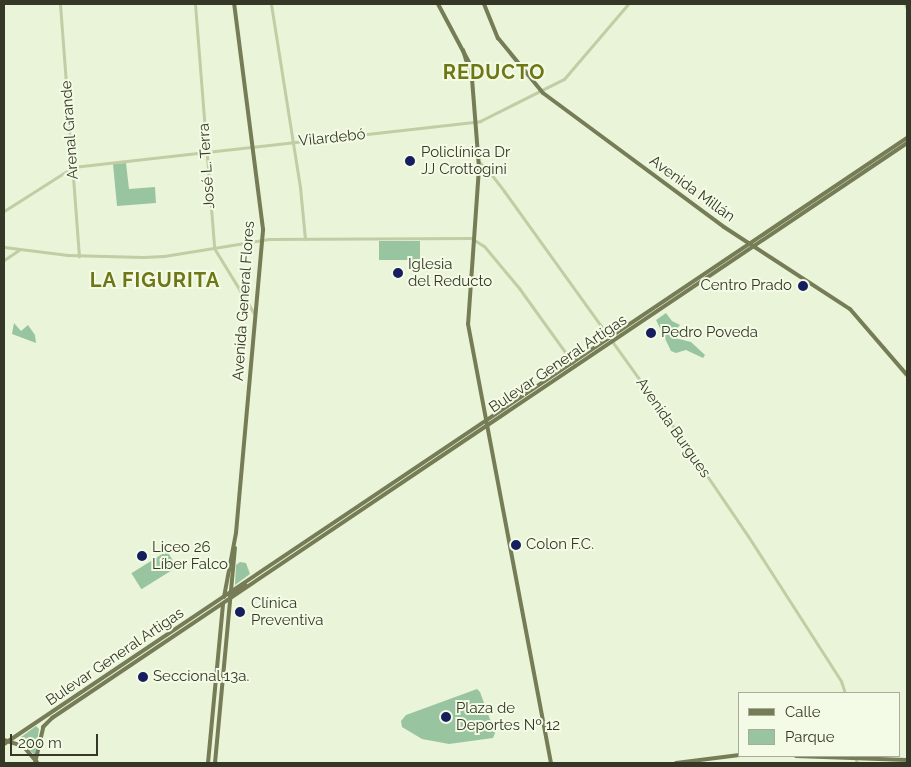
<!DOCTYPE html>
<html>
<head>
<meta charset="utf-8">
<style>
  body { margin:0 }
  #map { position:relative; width:911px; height:767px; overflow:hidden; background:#eaf4d9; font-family:Raleway,sans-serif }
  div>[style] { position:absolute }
  .green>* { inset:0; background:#98c59f; transform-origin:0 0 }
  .minor>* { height:3px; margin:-1.5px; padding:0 1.5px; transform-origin:1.5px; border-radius:1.5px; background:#c1cda4 }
  .major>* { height:4px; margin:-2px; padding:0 2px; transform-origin:2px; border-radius:2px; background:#757c56 }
  .dots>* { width:14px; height:14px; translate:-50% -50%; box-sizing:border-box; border:2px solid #f3fbe6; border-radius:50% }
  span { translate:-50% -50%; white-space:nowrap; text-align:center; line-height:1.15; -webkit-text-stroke:4px #f3fbe6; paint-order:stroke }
  .street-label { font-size:15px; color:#353826 }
  .poi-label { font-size:15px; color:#353826 }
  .left { translate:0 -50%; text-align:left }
  .right { translate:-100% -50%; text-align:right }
  .district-label { font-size:20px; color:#6f7616; font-weight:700; letter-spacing:1px }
  .frame { position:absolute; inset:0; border:5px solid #353826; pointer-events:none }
  .legend { position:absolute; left:738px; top:692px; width:162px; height:65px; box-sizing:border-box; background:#f3fbe6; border:1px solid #a7ad99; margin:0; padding:6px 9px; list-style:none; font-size:15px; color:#353826 }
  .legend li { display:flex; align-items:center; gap:10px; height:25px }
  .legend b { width:25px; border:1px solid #a7ad99 }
  .scale { position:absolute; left:10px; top:734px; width:88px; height:22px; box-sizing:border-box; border:2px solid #353826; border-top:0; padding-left:6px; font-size:15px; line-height:18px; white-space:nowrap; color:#353826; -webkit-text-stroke:4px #f3fbe6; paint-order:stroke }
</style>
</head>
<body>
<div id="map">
  <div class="green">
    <i style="clip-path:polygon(126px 163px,129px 189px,155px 187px,156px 203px,117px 206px,113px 164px)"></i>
    <i style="left:379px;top:241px;width:41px;height:19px"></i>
    <i style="clip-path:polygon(666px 313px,672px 321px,680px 325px,674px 332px,675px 338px,691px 342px,705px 355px,703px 358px,686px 350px,676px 353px,671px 351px,656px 320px)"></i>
    <i style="clip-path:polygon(14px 323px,21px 331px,28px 325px,35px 335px,36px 343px,12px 334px)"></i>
    <i style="left:167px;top:551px;width:19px;height:42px;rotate:58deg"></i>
    <i style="clip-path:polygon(240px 562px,246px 563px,250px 574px,235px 585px,236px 565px)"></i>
    <i style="clip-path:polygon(477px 689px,480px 692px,495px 733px,493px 738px,449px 744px,422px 739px,402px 727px,401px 721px,406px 715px)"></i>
    <i style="clip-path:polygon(36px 726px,39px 729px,35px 755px,17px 740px)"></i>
  </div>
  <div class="minor">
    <i style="left:60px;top:4px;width:253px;rotate:85.7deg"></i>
    <i style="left:195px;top:4px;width:245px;rotate:85.5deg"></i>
    <i style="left:214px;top:248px;width:79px;rotate:58.5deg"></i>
    <i style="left:271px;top:4px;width:185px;rotate:81deg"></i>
    <i style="left:300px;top:187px;width:52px;rotate:84.5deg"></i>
    <i style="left:905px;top:4px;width:5px;rotate:68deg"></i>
    <i style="left:479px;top:162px;width:11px;rotate:41deg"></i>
    <i style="left:487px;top:169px;width:28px;rotate:52deg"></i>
    <i style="left:504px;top:191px;width:302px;rotate:54.3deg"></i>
    <i style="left:680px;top:436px;width:121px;rotate:55.8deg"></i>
    <i style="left:748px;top:536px;width:172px;rotate:57.3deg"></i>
    <i style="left:841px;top:681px;width:13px;rotate:72deg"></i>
    <i style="left:4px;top:211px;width:82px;rotate:-32.5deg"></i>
    <i style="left:73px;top:167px;width:410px;rotate:-6.4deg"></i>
    <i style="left:480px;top:121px;width:94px;rotate:-26.6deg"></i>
    <i style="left:564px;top:79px;width:99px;rotate:-49.5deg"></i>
    <i style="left:4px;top:247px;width:64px;rotate:7.1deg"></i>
    <i style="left:68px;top:255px;width:75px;rotate:1.5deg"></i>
    <i style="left:143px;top:257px;width:21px;rotate:-3deg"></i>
    <i style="left:164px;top:256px;width:106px;rotate:-9.2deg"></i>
    <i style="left:269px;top:239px;width:202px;rotate:-0.3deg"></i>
    <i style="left:471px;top:238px;width:15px;rotate:32deg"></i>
    <i style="left:484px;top:246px;width:55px;rotate:50.2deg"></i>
    <i style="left:519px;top:288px;width:96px;rotate:54.3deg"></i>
    <i style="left:4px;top:260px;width:18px;rotate:-34deg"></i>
    <i style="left:855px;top:756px;width:7px;rotate:74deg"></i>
  </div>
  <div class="major">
    <i style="left:438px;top:4px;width:70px;rotate:62deg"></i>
    <i style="left:471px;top:66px;width:102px;rotate:85.5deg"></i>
    <i style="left:479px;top:168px;width:156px;rotate:94deg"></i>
    <i style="left:468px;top:324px;width:447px;rotate:79.3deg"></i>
    <i style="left:484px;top:4px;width:37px;rotate:68deg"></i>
    <i style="left:498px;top:38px;width:71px;rotate:50.7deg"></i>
    <i style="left:543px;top:93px;width:225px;rotate:36.5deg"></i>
    <i style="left:724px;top:227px;width:150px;rotate:33.1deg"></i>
    <i style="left:850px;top:309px;width:87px;rotate:49.2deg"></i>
    <i style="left:463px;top:50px;width:27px;rotate:73deg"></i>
    <i style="left:230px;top:596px;width:19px;rotate:-36deg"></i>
    <i style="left:224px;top:597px;width:65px;rotate:-79.4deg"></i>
    <i style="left:236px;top:533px;width:305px;rotate:-84.9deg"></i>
    <i style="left:263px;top:229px;width:227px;rotate:-97.3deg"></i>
    <i style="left:4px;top:740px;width:20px;rotate:18deg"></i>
    <i style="left:23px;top:746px;width:21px;rotate:49deg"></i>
    <i style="left:4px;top:744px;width:1087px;rotate:-33.87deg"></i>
    <i style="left:796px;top:756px;width:111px;rotate:2.1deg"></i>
    <i style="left:35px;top:763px;width:37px;rotate:-77deg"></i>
    <i style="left:43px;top:727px;width:13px;rotate:-45deg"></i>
    <i style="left:52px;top:718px;width:1030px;rotate:-33.92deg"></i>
    <i style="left:208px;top:763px;width:160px;rotate:-84.6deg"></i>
    <i style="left:215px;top:763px;width:216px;rotate:-84.7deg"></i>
    <i style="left:676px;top:763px;width:64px;rotate:-7.1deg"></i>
  </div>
  <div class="dots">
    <i style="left:410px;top:161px;background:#171e5e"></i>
    <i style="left:398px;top:273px;background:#171e5e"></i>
    <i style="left:803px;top:286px;background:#171e5e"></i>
    <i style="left:651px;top:333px;background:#171e5e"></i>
    <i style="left:516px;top:545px;background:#171e5e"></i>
    <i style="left:142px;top:556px;background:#171e5e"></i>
    <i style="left:240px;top:612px;background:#171e5e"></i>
    <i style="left:143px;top:677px;background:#171e5e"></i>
    <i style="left:446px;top:717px;background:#171e5e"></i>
  </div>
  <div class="street-label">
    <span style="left:70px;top:130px;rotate:-94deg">Arenal Grande</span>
    <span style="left:332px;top:138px;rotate:-6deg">Vilardebó</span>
    <span style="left:207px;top:166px;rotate:-94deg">José L. Terra</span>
    <span style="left:692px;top:189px;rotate:36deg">Avenida Millán</span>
    <span style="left:244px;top:301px;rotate:-86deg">Avenida General Flores</span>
    <span style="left:558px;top:364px;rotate:-34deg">Bulevar General Artigas</span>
    <span style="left:673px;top:428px;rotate:55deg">Avenida Burgues</span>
    <span style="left:115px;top:657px;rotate:-34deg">Bulevar General Artigas</span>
  </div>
  <div class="poi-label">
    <span class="left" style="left:421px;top:161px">Policlínica Dr<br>JJ Crottogini</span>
    <span class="left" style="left:408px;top:273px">Iglesia<br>del Reducto</span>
    <span class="right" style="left:792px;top:286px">Centro Prado</span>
    <span class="left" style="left:661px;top:333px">Pedro Poveda</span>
    <span class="left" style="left:526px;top:545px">Colon F.C.</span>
    <span class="left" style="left:152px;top:556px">Liceo 26<br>Líber Falco</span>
    <span class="left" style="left:251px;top:612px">Clínica<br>Preventiva</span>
    <span class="left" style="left:153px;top:677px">Seccional 13a.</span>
    <span class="left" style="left:456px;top:717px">Plaza de<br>Deportes Nº 12</span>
  </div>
  <div class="district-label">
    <span style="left:494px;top:72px">REDUCTO</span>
    <span style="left:155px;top:280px">LA FIGURITA</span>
  </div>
  <div class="frame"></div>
  <ul class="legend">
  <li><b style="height:6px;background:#757c56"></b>Calle</li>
  <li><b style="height:14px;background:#98c59f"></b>Parque</li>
  </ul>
  <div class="scale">200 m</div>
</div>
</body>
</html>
